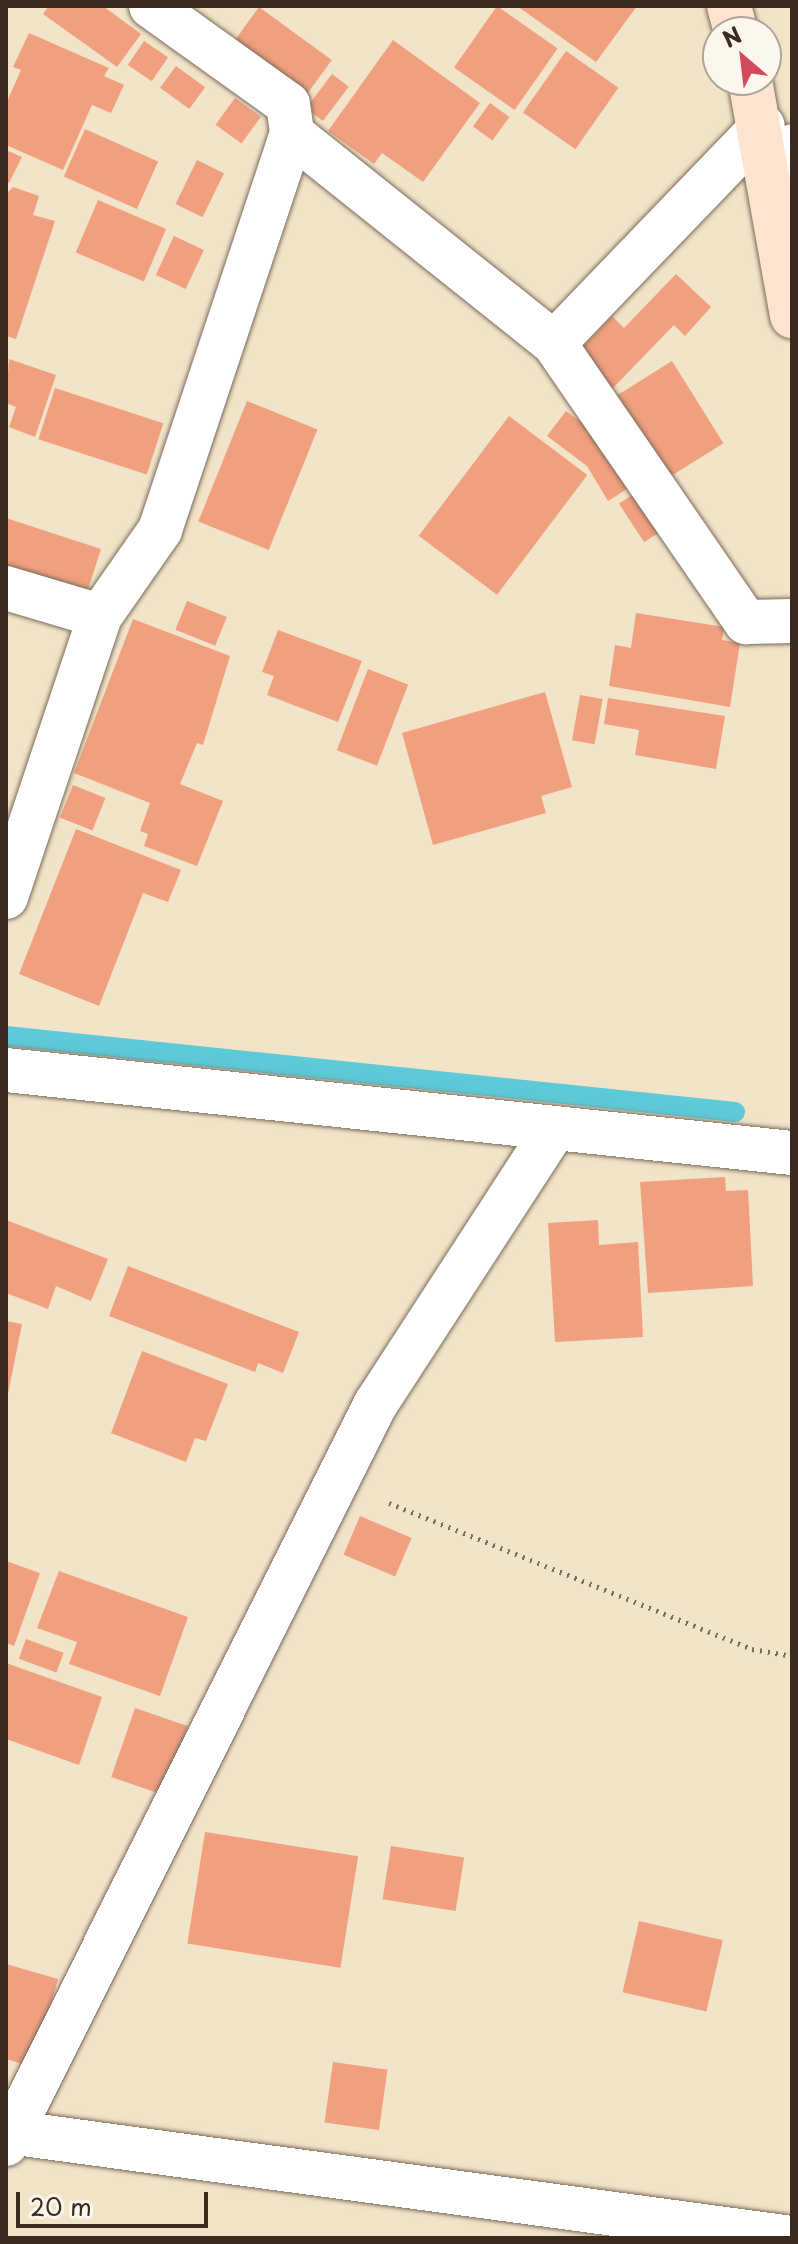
<!DOCTYPE html>
<html>
<head>
<meta charset="utf-8">
<style>
  body { margin:0 }
  #map { position:relative; width:798px; height:2244px; overflow:hidden; background:#f2e4c8; font-family:"Playpen Sans",sans-serif }
  div>[style] { position:absolute }
  .stream>* { height:20px; margin:-10px; padding:0 10px; transform-origin:10px; border-radius:10px; background:#5ec9d7 }
  .building>* { inset:0; background:#f09f7f; transform-origin:0 0 }
  .path>* { height:5px; margin-top:-2.5px; transform-origin:0; background:repeating-linear-gradient(90deg,#7b6b5a 0 2px,transparent 0 8px) }
  .roads { filter:drop-shadow(0 0 2px #7b6b5a) drop-shadow(0 0 2px #7b6b5a) }
  .street>* { height:44px; margin:-22px; padding:0 22px; transform-origin:22px; border-radius:22px; background:#fff }
  .secondary>* { height:44px; margin:-22px; padding:0 22px; transform-origin:22px; border-radius:22px; background:#fde4d0 }
  span { translate:-50% -50%; white-space:nowrap; text-align:center; line-height:1.15; -webkit-text-stroke:7px #fbf7ec; paint-order:stroke }
  .frame { position:absolute; inset:0; border:8px solid #3b2a1e; pointer-events:none }
  .north { position:absolute; left:702px; top:16px; width:80px; height:80px; box-sizing:border-box; background:#fbf7ec; border:2px solid #aea59a; border-radius:50%; rotate:332deg; font-size:22px; font-weight:700; line-height:32px; text-align:center; color:#3b2a1e }
  .north::after { content:''; display:block; margin:auto; width:28px; height:36px; background:#d1495b; clip-path:polygon(50% 0,100% 100%,50% 72%,0 100%) }
  .scale { position:absolute; left:16px; top:2192px; width:192px; height:36px; box-sizing:border-box; border:4px solid #3b2a1e; border-top:0; padding-left:10px; font-size:24px; line-height:28px; white-space:nowrap; color:#3b2a1e; -webkit-text-stroke:6px #fbf7ec; paint-order:stroke }
</style>
</head>
<body>
<div id="map">
  <div class="stream">
    <i style="left:6px;top:1036px;width:733px;rotate:5.95deg"></i>
  </div>
  <div class="building">
    <i style="clip-path:polygon(49px 6px,103px 6px,141px 34px,117px 67px,43px 14px)"></i>
    <i style="left:497px;top:6px;width:74px;height:75px;rotate:35deg"></i>
    <i style="clip-path:polygon(517px 6px,637px 6px,596px 62px)"></i>
    <i style="left:259px;top:7px;width:90px;height:52px;rotate:36deg"></i>
    <i style="clip-path:polygon(29px 33px,109px 68px,104px 76px,124px 85px,111px 113px,92px 105px,63px 170px,6px 145px,6px 104px,21px 70px,13px 67px)"></i>
    <i style="clip-path:polygon(393px 40px,480px 103px,423px 182px,382px 153px,374px 164px,328px 131px)"></i>
    <i style="left:144px;top:41px;width:29px;height:29px;rotate:34deg"></i>
    <i style="left:566px;top:51px;width:64px;height:75px;rotate:35deg"></i>
    <i style="left:176px;top:66px;width:36px;height:27px;rotate:36deg"></i>
    <i style="left:332px;top:74px;width:21px;height:43px;rotate:37deg"></i>
    <i style="left:235px;top:98px;width:32px;height:33px;rotate:36deg"></i>
    <i style="left:490px;top:103px;width:24px;height:29px;rotate:36deg"></i>
    <i style="left:85px;top:129px;width:80px;height:52px;rotate:24deg"></i>
    <i style="clip-path:polygon(6px 150px,22px 157px,9px 183px,6px 181px)"></i>
    <i style="left:197px;top:160px;width:30px;height:49px;rotate:26deg"></i>
    <i style="clip-path:polygon(13px 187px,39px 196px,33px 215px,55px 221px,16px 339px,6px 336px,6px 194px)"></i>
    <i style="left:98px;top:200px;width:74px;height:57px;rotate:23deg"></i>
    <i style="left:174px;top:236px;width:33px;height:43px;rotate:25deg"></i>
    <i style="clip-path:polygon(676px 274px,711px 307px,685px 336px,674px 325px,611px 390px,575px 355px,612px 316px,624px 328px)"></i>
    <i style="clip-path:polygon(9px 359px,56px 375px,35px 437px,9px 427px,16px 407px,6px 403px)"></i>
    <i style="left:672px;top:361px;width:97px;height:73px;rotate:58deg"></i>
    <i style="left:55px;top:388px;width:114px;height:54px;rotate:18deg"></i>
    <i style="left:247px;top:401px;width:76px;height:130px;rotate:22deg"></i>
    <i style="clip-path:polygon(566px 411px,610px 444px,635px 484px,608px 501px,587px 466px,547px 436px)"></i>
    <i style="left:509px;top:416px;width:98px;height:150px;rotate:37deg"></i>
    <i style="left:640px;top:490px;width:46px;height:25px;rotate:57deg"></i>
    <i style="clip-path:polygon(6px 518px,101px 549px,83px 605px,6px 579px)"></i>
    <i style="left:187px;top:601px;width:43px;height:31px;rotate:22deg"></i>
    <i style="clip-path:polygon(636px 613px,724px 627px,722px 640px,740px 643px,730px 707px,609px 686px,615px 645px,631px 648px)"></i>
    <i style="clip-path:polygon(133px 619px,230px 656px,203px 745px,197px 743px,180px 784px,223px 801px,197px 866px,144px 846px,148px 834px,140px 831px,150px 803px,74px 773px)"></i>
    <i style="clip-path:polygon(278px 630px,362px 661px,338px 722px,267px 695px,274px 676px,262px 672px)"></i>
    <i style="left:368px;top:669px;width:43px;height:87px;rotate:21deg"></i>
    <i style="clip-path:polygon(545px 692px,572px 787px,541px 796px,546px 813px,433px 845px,402px 733px)"></i>
    <i style="left:580px;top:695px;width:23px;height:46px;rotate:10deg"></i>
    <i style="clip-path:polygon(608px 698px,725px 716px,716px 769px,635px 755px,639px 730px,604px 724px)"></i>
    <i style="left:73px;top:785px;width:35px;height:35px;rotate:22deg"></i>
    <i style="clip-path:polygon(76px 829px,181px 870px,168px 902px,143px 893px,99px 1006px,19px 974px)"></i>
    <i style="clip-path:polygon(725px 1177px,726px 1191px,748px 1190px,753px 1286px,648px 1293px,640px 1182px)"></i>
    <i style="clip-path:polygon(6px 1220px,108px 1259px,91px 1301px,56px 1286px,48px 1309px,6px 1293px)"></i>
    <i style="clip-path:polygon(598px 1220px,599px 1245px,638px 1242px,643px 1337px,555px 1342px,548px 1223px)"></i>
    <i style="clip-path:polygon(128px 1266px,299px 1332px,283px 1373px,258px 1363px,255px 1372px,109px 1316px)"></i>
    <i style="clip-path:polygon(6px 1321px,22px 1324px,7px 1399px,6px 1399px)"></i>
    <i style="clip-path:polygon(142px 1351px,228px 1384px,206px 1441px,195px 1438px,186px 1462px,111px 1433px)"></i>
    <i style="left:360px;top:1516px;width:56px;height:42px;rotate:23deg"></i>
    <i style="clip-path:polygon(6px 1561px,40px 1573px,14px 1646px,6px 1643px)"></i>
    <i style="clip-path:polygon(59px 1571px,188px 1617px,160px 1696px,69px 1664px,77px 1642px,37px 1628px)"></i>
    <i style="left:26px;top:1639px;width:40px;height:21px;rotate:20deg"></i>
    <i style="clip-path:polygon(6px 1663px,102px 1697px,79px 1765px,6px 1739px)"></i>
    <i style="left:135px;top:1708px;width:56px;height:73px;rotate:19deg"></i>
    <i style="left:205px;top:1832px;width:155px;height:113px;rotate:9deg"></i>
    <i style="left:391px;top:1846px;width:74px;height:54px;rotate:9deg"></i>
    <i style="left:639px;top:1921px;width:86px;height:73px;rotate:13deg"></i>
    <i style="clip-path:polygon(6px 1964px,58px 1979px,33px 2067px,6px 2059px)"></i>
    <i style="left:333px;top:2062px;width:55px;height:61px;rotate:8deg"></i>
  </div>
  <div class="path">
    <i style="left:389px;top:1503px;width:391px;rotate:21.9deg"></i>
    <i style="left:752px;top:1649px;width:41px;rotate:9.9deg"></i>
  </div>
  <div class="roads">
    <div class="street">
      <i style="left:151px;top:6px;width:168px;rotate:35.6deg"></i>
      <i style="left:288px;top:104px;width:30px;rotate:82deg"></i>
      <i style="left:769px;top:167px;width:31px;rotate:-42deg"></i>
      <i style="left:554px;top:343px;width:339px;rotate:55.5deg"></i>
      <i style="left:746px;top:622px;width:46px;rotate:-1.2deg"></i>
      <i style="left:6px;top:588px;width:98px;rotate:16.6deg"></i>
      <i style="left:6px;top:897px;width:296px;rotate:-71.5deg"></i>
      <i style="left:100px;top:616px;width:105px;rotate:-55.1deg"></i>
      <i style="left:160px;top:530px;width:417px;rotate:-71.6deg"></i>
      <i style="left:292px;top:134px;width:335px;rotate:38.6deg"></i>
      <i style="left:554px;top:343px;width:301px;rotate:-46.1deg"></i>
      <i style="left:6px;top:1070px;width:790px;rotate:6.03deg"></i>
      <i style="left:16px;top:2133px;width:783px;rotate:7.71deg"></i>
      <i style="left:6px;top:2144px;width:826px;rotate:-63.47deg"></i>
      <i style="left:375px;top:1405px;width:325px;rotate:-57deg"></i>
    </div>
    <div class="secondary">
      <i style="left:729px;top:6px;width:27px;rotate:75deg"></i>
      <i style="left:750px;top:80px;width:240px;rotate:79.9deg"></i>
    </div>
  </div>
  <div class="frame"></div>
  <div class="north">N</div>
  <div class="scale">20 m</div>
</div>
</body>
</html>
